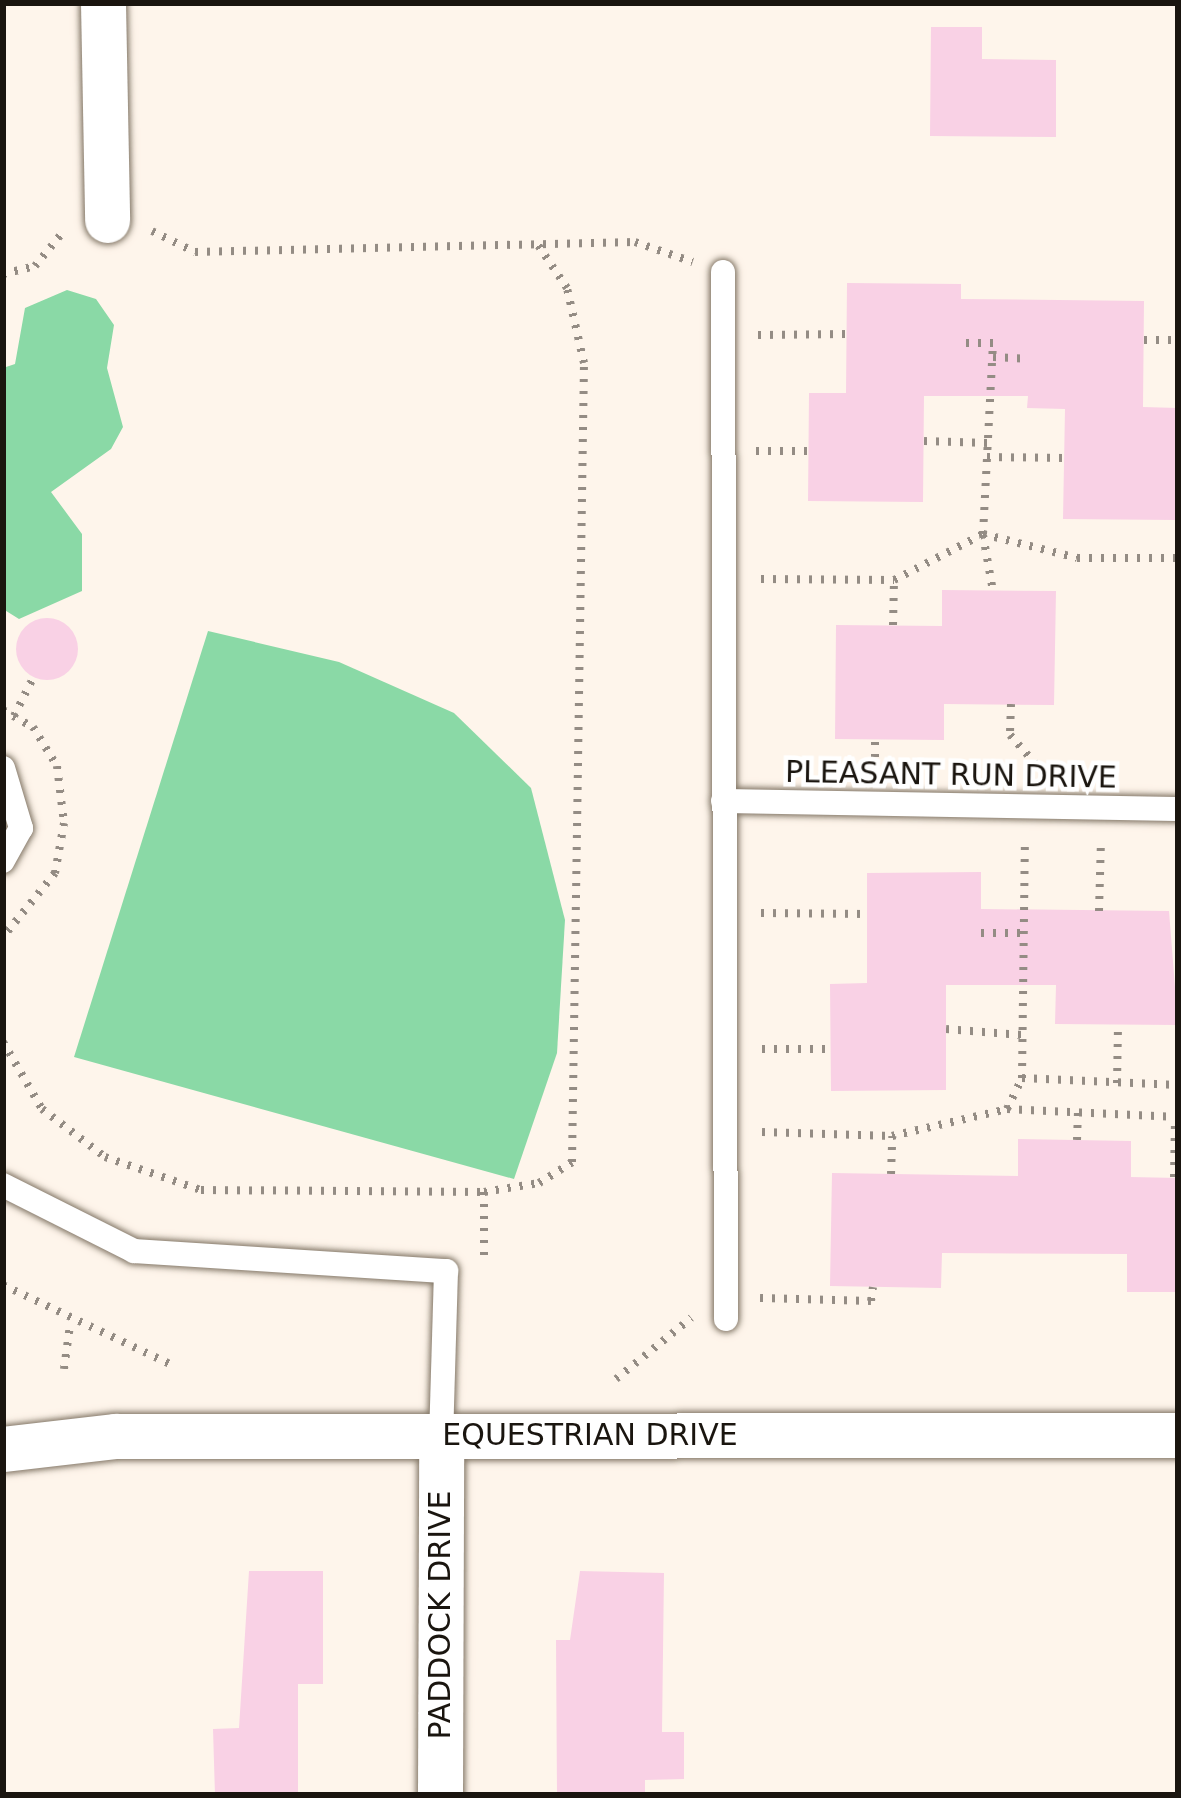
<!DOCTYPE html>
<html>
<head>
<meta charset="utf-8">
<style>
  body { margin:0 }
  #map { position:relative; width:1181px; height:1798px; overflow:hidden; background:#fef5eb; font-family:"DejaVu Sans",sans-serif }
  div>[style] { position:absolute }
  .green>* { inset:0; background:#8ad9a6 }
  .building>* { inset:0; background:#f9d1e5 }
  .round { border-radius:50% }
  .path>* { height:8px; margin-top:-4px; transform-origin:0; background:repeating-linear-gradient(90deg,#948c84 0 3px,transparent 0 12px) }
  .roads { filter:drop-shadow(0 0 3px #847868) drop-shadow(0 0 3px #847868) }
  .lane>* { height:24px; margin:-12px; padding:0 12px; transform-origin:12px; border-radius:12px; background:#fff }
  .street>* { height:45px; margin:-22.5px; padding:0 22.5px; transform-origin:22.5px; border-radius:22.5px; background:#fff }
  span { translate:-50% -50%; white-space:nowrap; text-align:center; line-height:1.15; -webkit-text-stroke:9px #fff; paint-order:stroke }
  .street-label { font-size:30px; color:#1a150f }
  .frame { position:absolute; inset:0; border:6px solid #1a150f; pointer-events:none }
</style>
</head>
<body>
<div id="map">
  <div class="green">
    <i style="clip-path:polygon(67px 290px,96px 299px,114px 325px,107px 368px,123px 427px,111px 449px,51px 492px,82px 534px,82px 591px,19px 619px,3px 609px,3px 368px,15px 364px,25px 308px)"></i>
    <i style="clip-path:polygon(208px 631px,339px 662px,454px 713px,531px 788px,565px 920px,557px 1053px,514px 1179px,74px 1057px)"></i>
  </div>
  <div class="building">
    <i style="clip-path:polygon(931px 27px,982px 27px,982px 59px,1056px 60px,1056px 137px,930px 136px)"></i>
    <i style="clip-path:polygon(847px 283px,961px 284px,961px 299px,1144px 301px,1143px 407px,1178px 408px,1177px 520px,1063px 519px,1065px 409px,1027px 408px,1028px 396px,924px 396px,923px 502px,808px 501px,809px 393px,846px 393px)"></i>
    <i style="clip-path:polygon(942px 590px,1056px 591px,1054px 705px,944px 704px,944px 740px,835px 739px,836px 625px,942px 626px)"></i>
    <i class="round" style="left:16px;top:618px;width:62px;height:62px"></i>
    <i style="clip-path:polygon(981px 872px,981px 909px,1169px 911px,1178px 1025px,1055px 1024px,1056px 985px,946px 985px,946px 1090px,831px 1091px,830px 984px,867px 983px,867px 873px)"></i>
    <i style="clip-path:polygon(1018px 1139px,1131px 1141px,1131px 1177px,1178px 1178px,1178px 1292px,1127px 1292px,1127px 1254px,942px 1253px,941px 1288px,830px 1286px,832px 1173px,1018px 1176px)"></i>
    <i style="clip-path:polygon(249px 1571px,323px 1571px,323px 1684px,298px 1684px,298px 1795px,215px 1795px,213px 1729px,239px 1728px)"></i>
    <i style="clip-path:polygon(580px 1571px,664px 1573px,662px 1732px,684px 1732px,684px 1779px,645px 1780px,645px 1795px,557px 1795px,556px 1640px,570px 1640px)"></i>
  </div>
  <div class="path">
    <i style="left:152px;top:231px;width:48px;rotate:26deg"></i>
    <i style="left:195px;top:252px;width:440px;rotate:-1.3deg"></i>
    <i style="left:635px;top:242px;width:61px;rotate:19deg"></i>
    <i style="left:3px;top:274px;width:33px;rotate:-14deg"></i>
    <i style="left:35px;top:266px;width:44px;rotate:-50.5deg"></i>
    <i style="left:758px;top:335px;width:89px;rotate:-0.6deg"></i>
    <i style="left:1144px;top:340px;width:34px"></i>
    <i style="left:993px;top:357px;width:35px;rotate:3deg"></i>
    <i style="left:924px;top:441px;width:64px;rotate:1.8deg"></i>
    <i style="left:756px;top:451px;width:53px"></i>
    <i style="left:987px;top:457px;width:77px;rotate:0.7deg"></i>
    <i style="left:983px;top:534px;width:97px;rotate:14.3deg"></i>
    <i style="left:1077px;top:558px;width:101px"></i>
    <i style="left:983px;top:535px;width:57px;rotate:79.9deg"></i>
    <i style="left:761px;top:579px;width:133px;rotate:0.4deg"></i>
    <i style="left:894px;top:580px;width:100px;rotate:-27.3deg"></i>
    <i style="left:983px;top:534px;width:191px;rotate:-87deg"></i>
    <i style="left:993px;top:343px;width:32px;rotate:180deg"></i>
    <i style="left:893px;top:625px;width:45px;rotate:-88.7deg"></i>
    <i style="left:1011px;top:704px;width:31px;rotate:92deg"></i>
    <i style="left:1010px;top:735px;width:45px;rotate:48.6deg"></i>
    <i style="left:3px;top:710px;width:34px;rotate:30deg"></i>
    <i style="left:33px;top:727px;width:46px;rotate:58.4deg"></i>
    <i style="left:57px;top:766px;width:57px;rotate:83deg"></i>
    <i style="left:64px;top:823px;width:51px;rotate:100.2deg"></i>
    <i style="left:55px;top:873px;width:82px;rotate:129.1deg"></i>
    <i style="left:14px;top:716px;width:42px;rotate:-63.4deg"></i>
    <i style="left:875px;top:769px;width:29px;rotate:-90deg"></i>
    <i style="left:1099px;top:911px;width:70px;rotate:-88.4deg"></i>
    <i style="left:761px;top:913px;width:106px;rotate:0.5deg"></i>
    <i style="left:981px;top:933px;width:43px"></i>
    <i style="left:946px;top:1029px;width:76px;rotate:4.5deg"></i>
    <i style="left:3px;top:1042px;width:78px;rotate:59.8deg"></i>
    <i style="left:42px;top:1109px;width:79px;rotate:37.3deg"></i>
    <i style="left:105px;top:1157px;width:102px;rotate:19deg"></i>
    <i style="left:201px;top:1190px;width:283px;rotate:0.4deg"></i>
    <i style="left:484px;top:1192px;width:56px;rotate:-9.3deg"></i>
    <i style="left:539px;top:1183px;width:39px;rotate:-32deg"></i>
    <i style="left:572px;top:1162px;width:799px;rotate:-89.14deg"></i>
    <i style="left:584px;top:363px;width:77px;rotate:-102.8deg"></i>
    <i style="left:567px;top:288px;width:52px;rotate:-124deg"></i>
    <i style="left:762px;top:1049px;width:69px"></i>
    <i style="left:1022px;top:1078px;width:156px;rotate:2.6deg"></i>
    <i style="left:1117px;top:1083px;width:59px;rotate:-89deg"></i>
    <i style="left:1007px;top:1109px;width:34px;rotate:-64deg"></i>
    <i style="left:1022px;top:1078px;width:234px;rotate:-89.3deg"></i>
    <i style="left:762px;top:1132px;width:130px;rotate:1.8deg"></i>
    <i style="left:892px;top:1136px;width:118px;rotate:-13.2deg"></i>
    <i style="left:1007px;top:1109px;width:171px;rotate:2.7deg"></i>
    <i style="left:1077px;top:1140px;width:28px;rotate:-88deg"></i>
    <i style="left:891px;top:1174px;width:38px;rotate:-88deg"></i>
    <i style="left:1174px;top:1177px;width:60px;rotate:-89deg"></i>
    <i style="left:484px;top:1192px;width:70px;rotate:90deg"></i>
    <i style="left:3px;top:1285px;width:189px;rotate:25.3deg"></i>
    <i style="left:760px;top:1298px;width:111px;rotate:1.5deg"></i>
    <i style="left:871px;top:1301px;width:14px;rotate:-82deg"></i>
    <i style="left:64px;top:1369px;width:44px;rotate:-82.2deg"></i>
    <i style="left:616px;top:1379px;width:97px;rotate:-39.1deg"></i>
  </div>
  <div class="roads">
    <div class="lane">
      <i style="left:723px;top:272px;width:1047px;rotate:89.84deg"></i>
      <i style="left:3px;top:768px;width:63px;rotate:73.3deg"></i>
      <i style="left:21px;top:828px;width:38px;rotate:119deg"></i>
      <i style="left:723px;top:801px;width:455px;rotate:1deg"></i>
      <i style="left:3px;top:1185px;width:147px;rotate:26.7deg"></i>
      <i style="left:134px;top:1251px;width:313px;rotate:3.7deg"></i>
      <i style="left:446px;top:1271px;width:164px;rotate:91.7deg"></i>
    </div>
    <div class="street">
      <i style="left:103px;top:3px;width:217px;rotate:88.9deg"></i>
      <i style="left:3px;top:1449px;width:113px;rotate:-6.6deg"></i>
      <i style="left:115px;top:1436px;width:1063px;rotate:-0.05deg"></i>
      <i style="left:440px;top:1795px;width:360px;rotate:-89.8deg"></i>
    </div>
  </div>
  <div class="street-label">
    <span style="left:951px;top:775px;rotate:1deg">PLEASANT RUN DRIVE</span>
    <span style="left:590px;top:1435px">EQUESTRIAN DRIVE</span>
    <span style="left:440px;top:1615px;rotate:-90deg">PADDOCK DRIVE</span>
  </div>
  <div class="frame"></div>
</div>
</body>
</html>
